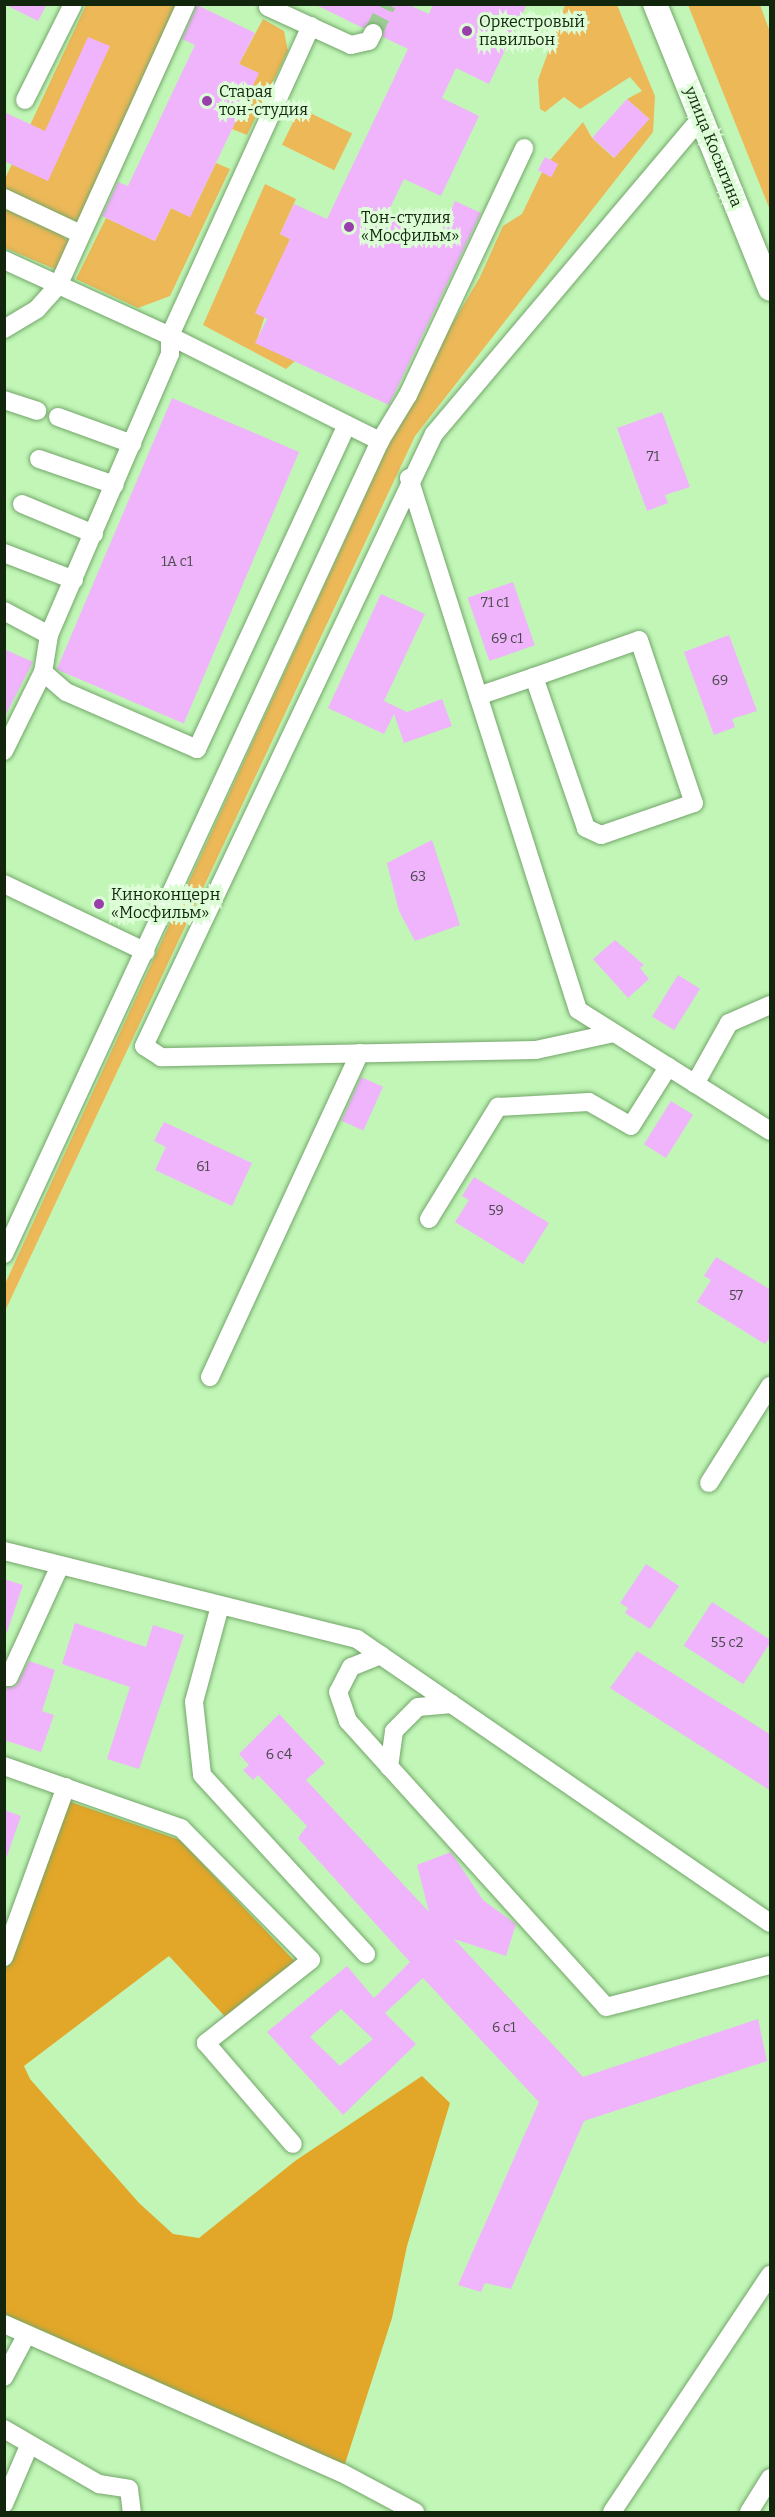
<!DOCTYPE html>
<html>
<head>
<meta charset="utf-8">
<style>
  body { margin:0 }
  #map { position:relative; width:775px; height:2517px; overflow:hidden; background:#c1f6b7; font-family:Bitter,serif }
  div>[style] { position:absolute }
  .green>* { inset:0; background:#ecb858; transform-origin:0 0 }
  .forest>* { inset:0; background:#e2a629 }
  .building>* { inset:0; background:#f0b4fc; transform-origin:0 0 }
  .minor-tunnel>* { height:18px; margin-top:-9px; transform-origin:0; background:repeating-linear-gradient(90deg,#9ecc95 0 18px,transparent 0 27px) }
  .roads { filter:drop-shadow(0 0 2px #74a66a) drop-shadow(0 0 2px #74a66a) }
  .minor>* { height:18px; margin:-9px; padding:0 9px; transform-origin:9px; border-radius:9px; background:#fff }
  .major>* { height:24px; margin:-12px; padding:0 12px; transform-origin:12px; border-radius:12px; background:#fff }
  .dots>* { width:16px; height:16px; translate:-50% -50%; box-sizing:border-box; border:3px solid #ddfdd7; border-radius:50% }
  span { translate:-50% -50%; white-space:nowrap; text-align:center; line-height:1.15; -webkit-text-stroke:6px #ddfdd7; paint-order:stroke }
  .number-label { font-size:14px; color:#4a4a4a }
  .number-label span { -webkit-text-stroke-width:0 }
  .poi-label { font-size:16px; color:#12260e }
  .left { translate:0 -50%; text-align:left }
  .street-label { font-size:16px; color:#12260e }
  .frame { position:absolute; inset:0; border:6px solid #12260e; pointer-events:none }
</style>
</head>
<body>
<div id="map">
  <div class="green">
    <i style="clip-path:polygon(86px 5px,180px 5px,77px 224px,5px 191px,4px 181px)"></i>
    <i style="clip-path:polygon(565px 5px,617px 5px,655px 96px,653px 132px,415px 436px,5px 1311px,5px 1284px,415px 387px,480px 277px,503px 226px,522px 214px,545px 166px,583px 122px,592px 138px,614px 158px,649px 119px,627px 99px,642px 91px,630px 77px,580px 109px,564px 97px,545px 112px,540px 109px,538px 80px)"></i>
    <i style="clip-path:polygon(688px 5px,760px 5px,770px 32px,770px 210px)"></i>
    <i style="clip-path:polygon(263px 19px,284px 31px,288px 51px,247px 135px,232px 129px,258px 73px,239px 64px)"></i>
    <i style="left:300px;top:108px;width:58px;height:41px;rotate:26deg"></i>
    <i style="clip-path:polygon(216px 163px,230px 169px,170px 296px,138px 308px,76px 279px,106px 218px,155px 241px,171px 208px,190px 217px)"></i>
    <i style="clip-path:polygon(265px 184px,296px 199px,280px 234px,290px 239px,256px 343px,295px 361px,286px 369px,203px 325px)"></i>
    <i style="clip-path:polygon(4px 206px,57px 231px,72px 244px,57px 270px,5px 248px)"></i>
  </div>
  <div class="forest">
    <i style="clip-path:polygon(62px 1799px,180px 1840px,301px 1968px,231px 2023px,169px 1956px,24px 2066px,30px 2079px,139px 2203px,173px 2234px,199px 2238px,295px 2161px,422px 2076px,450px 2103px,407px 2246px,392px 2318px,342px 2473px,5px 2324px,4px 1952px)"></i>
  </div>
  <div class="building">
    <i style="clip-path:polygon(4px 4px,47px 4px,38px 21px)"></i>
    <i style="clip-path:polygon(314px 4px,407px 4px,429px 14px,433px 4px,527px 4px,489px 84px,456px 68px,442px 98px,479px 116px,441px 196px,404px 179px,387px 214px,438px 238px,455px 201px,481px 213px,389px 405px,255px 343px,267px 319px,255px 313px,290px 239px,280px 234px,294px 204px,327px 219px,408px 49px,383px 37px,377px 23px,363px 28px)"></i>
    <i style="clip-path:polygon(197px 5px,255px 33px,239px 64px,259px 73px,190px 217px,171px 208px,155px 241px,102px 216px,118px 182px,128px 186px,195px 45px,182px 39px)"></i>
    <i style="clip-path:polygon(88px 37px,110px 46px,48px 181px,4px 161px,4px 112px,45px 131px)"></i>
    <i style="left:627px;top:99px;width:30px;height:52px;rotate:42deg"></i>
    <i style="left:545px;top:157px;width:15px;height:15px;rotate:28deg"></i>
    <i style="left:172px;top:398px;width:138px;height:295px;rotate:23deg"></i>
    <i style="clip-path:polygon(662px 412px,690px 487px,665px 495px,668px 503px,647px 511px,617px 428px)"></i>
    <i style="left:513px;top:582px;width:67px;height:48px;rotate:71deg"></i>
    <i style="clip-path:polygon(381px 594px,425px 614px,384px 701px,407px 712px,442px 699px,452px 726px,404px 743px,394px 714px,384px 734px,328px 708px)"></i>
    <i style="clip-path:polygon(729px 635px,757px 711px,732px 719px,735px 727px,714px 735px,684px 652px)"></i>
    <i style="clip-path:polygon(4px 649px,33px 662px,4px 718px)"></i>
    <i style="clip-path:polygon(432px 840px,460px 925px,415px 941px,399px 911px,387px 863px)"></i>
    <i style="clip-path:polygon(615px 940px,644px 965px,640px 968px,649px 979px,628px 998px,593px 959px)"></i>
    <i style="left:678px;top:975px;width:26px;height:49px;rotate:32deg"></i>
    <i style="left:361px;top:1077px;width:24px;height:48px;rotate:24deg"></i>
    <i style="left:671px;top:1101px;width:26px;height:51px;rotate:32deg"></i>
    <i style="clip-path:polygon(164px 1122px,252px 1163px,232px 1206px,155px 1170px,166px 1147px,154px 1141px)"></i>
    <i style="clip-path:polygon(474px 1177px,549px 1223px,523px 1264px,455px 1222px,469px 1200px,462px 1196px)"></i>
    <i style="clip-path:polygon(716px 1257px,771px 1290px,771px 1336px,765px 1344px,697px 1302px,711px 1280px,704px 1276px)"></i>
    <i style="clip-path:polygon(646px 1564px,679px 1586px,650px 1629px,625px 1613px,628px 1608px,620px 1603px)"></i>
    <i style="clip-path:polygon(4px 1579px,23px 1585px,7px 1632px,4px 1632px)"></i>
    <i style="left:712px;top:1602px;width:71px;height:52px;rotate:33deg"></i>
    <i style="clip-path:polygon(75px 1623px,146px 1647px,153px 1625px,184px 1635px,139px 1769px,107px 1759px,130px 1687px,62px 1664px)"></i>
    <i style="clip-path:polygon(637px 1651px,771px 1735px,771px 1791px,610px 1688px)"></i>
    <i style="clip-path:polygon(29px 1661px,55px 1670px,42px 1711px,54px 1715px,41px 1752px,4px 1740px,4px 1687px,16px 1686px)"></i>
    <i style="clip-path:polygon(evenodd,279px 1714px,325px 1763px,306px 1780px,429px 1912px,417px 1865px,451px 1852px,483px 1900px,516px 1924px,506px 1956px,454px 1939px,583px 2077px,758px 2019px,767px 2061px,584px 2121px,511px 2289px,485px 2283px,481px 2292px,458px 2285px,539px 2102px,423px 1978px,385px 2013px,416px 2044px,343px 2115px,267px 2032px,347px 1966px,374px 1998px,410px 1962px,298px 1838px,307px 1826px,258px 1775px,253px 1780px,243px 1770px,249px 1765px,239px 1754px,279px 1714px,341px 2009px,373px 2039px,340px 2066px,310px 2037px,341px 2009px)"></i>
    <i style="clip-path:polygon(4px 1810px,21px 1816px,7px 1856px,4px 1856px)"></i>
  </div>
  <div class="minor-tunnel">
    <i style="left:373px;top:33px;width:32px;rotate:-64deg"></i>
  </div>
  <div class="roads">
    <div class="minor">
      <i style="left:268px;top:7px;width:91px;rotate:24.6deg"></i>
      <i style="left:351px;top:45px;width:18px;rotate:-13deg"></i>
      <i style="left:369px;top:41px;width:9px;rotate:-63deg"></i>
      <i style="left:311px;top:26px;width:341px;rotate:114.5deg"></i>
      <i style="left:170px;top:336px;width:18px;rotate:90deg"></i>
      <i style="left:170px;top:354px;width:306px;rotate:113.3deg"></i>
      <i style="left:49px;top:635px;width:37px;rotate:99deg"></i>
      <i style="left:43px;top:672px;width:30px;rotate:41deg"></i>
      <i style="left:66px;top:692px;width:143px;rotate:23.5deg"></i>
      <i style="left:197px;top:749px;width:357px;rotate:-65.2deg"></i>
      <i style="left:25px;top:100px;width:107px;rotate:-63.4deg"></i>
      <i style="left:4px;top:198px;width:85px;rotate:25.1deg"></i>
      <i style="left:4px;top:260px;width:183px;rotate:24.6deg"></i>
      <i style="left:170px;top:336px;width:235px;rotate:26.6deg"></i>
      <i style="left:4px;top:329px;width:39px;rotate:-31deg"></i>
      <i style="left:37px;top:309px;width:31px;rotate:-48deg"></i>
      <i style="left:58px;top:286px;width:310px;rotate:-65.6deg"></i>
      <i style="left:4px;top:400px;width:35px;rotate:18deg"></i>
      <i style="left:58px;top:417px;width:79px;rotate:20deg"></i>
      <i style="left:39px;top:459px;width:80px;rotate:18.9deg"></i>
      <i style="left:409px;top:478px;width:558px;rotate:72.38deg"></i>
      <i style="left:578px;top:1010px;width:227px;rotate:32.2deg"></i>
      <i style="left:22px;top:504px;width:78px;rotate:22.6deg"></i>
      <i style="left:4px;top:553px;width:75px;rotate:21.1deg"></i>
      <i style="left:4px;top:611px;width:51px;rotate:28.1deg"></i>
      <i style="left:478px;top:696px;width:59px;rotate:-18.7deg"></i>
      <i style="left:534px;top:677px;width:111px;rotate:-19.4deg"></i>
      <i style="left:639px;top:640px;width:172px;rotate:71.4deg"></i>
      <i style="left:694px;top:803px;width:98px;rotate:161deg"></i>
      <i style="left:601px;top:835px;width:17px;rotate:-155deg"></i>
      <i style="left:586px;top:828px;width:160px;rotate:-109deg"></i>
      <i style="left:4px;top:751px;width:88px;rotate:-63.7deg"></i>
      <i style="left:4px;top:884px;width:157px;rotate:25.6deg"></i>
      <i style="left:614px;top:1033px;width:80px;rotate:167.7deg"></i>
      <i style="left:536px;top:1050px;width:375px;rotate:178.9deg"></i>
      <i style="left:161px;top:1057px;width:20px;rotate:-147deg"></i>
      <i style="left:144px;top:1046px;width:677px;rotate:-64.65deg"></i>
      <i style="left:434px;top:434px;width:414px;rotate:-49.8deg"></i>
      <i style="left:695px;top:1084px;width:70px;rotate:-60.9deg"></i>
      <i style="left:729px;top:1023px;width:45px;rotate:-23.7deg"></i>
      <i style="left:429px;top:1219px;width:132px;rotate:-58.4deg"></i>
      <i style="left:498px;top:1107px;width:91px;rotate:-3.1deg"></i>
      <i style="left:589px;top:1102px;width:48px;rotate:29.7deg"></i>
      <i style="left:631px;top:1126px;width:70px;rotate:-57.9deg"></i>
      <i style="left:4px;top:1254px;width:896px;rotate:-65.18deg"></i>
      <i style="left:380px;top:441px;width:54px;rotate:-58.7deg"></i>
      <i style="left:408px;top:395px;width:273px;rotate:-64.8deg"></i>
      <i style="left:210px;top:1377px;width:357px;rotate:-65.2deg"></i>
      <i style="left:709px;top:1483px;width:115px;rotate:-57.8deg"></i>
      <i style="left:4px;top:1551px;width:364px;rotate:14deg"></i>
      <i style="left:357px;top:1639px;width:501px;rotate:34.51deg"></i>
      <i style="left:220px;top:1606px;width:99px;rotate:105.2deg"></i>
      <i style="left:194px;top:1702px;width:73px;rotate:83.7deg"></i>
      <i style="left:202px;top:1775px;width:243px;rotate:47.5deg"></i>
      <i style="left:381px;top:1655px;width:32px;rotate:158deg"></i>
      <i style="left:351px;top:1667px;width:28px;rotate:117deg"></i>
      <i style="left:338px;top:1692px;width:31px;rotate:71deg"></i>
      <i style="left:348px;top:1721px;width:385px;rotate:47.9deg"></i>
      <i style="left:606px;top:2007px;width:169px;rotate:-14.4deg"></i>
      <i style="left:4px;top:1675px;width:5px;rotate:22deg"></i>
      <i style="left:9px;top:1677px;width:120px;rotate:-65.4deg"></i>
      <i style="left:4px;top:1766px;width:188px;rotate:19.3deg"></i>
      <i style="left:181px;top:1828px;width:185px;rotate:45.4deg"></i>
      <i style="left:311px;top:1960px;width:134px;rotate:141.7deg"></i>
      <i style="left:206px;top:2043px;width:133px;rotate:49.3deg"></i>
      <i style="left:389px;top:1767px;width:36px;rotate:-82deg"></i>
      <i style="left:394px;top:1731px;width:34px;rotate:-45deg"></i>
      <i style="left:418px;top:1707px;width:34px;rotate:-5deg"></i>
      <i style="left:4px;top:1957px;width:181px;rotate:-70deg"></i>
      <i style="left:4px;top:2324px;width:369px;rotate:23.8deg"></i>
      <i style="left:342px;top:2473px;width:83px;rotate:28.1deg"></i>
      <i style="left:4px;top:2377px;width:47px;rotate:-61.8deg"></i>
      <i style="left:4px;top:2429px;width:110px;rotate:30.1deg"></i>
      <i style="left:99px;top:2484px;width:30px;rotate:9deg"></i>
      <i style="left:129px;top:2489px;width:23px;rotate:83deg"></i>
      <i style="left:4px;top:2504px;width:63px;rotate:-66.7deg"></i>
      <i style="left:612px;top:2512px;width:285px;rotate:-56.3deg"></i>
      <i style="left:749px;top:2512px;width:40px;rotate:-58deg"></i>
    </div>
    <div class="major">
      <i style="left:655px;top:4px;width:307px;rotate:68deg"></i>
    </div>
  </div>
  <div class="dots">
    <i style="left:467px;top:31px;background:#993fab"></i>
    <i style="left:207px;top:101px;background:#993fab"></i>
    <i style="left:349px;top:227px;background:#993fab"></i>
    <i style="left:99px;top:904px;background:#993fab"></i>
  </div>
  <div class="number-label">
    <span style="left:653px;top:457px">71</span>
    <span style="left:177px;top:562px">1А с1</span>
    <span style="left:495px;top:603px">71 с1</span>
    <span style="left:507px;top:639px">69 с1</span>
    <span style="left:720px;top:681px">69</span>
    <span style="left:418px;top:877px">63</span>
    <span style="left:203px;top:1167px">61</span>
    <span style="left:496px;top:1211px">59</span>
    <span style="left:736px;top:1296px">57</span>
    <span style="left:727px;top:1643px">55 с2</span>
    <span style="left:279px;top:1755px">6 с4</span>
    <span style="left:504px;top:2028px">6 с1</span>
  </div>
  <div class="poi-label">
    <span class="left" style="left:479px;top:31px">Оркестровый<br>павильон</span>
    <span class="left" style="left:219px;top:101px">Старая<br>тон-студия</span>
    <span class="left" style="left:361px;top:227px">Тон-студия<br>«Мосфильм»</span>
    <span class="left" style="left:111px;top:904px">Киноконцерн<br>«Мосфильм»</span>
  </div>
  <div class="street-label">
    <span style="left:713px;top:147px;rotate:68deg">улица Косыгина</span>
  </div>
  <div class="frame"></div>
</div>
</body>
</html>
